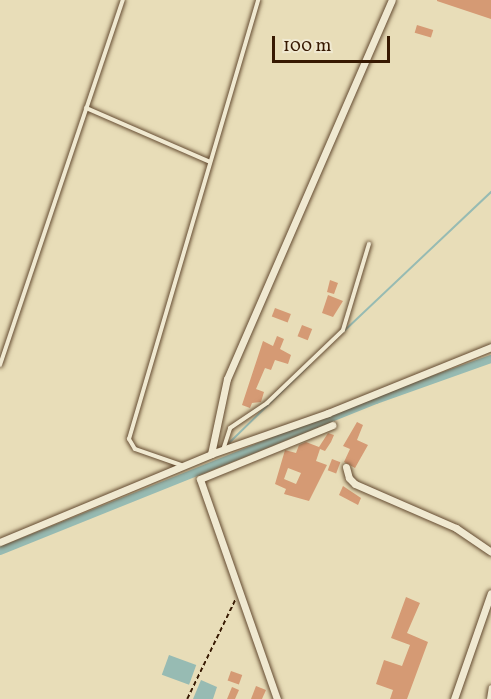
<!DOCTYPE html>
<html>
<head>
<meta charset="utf-8">
<style>
  body { margin:0 }
  #map { position:relative; width:491px; height:699px; overflow:hidden; background:#e8ddb8; font-family:Vollkorn,serif }
  div>[style] { position:absolute }
  .water>* { inset:0; background:#97bbb3; transform-origin:0 0 }
  .stream>* { height:2px; margin:-1px; padding:0 1px; transform-origin:1px; border-radius:1px; background:#97bbb3 }
  .canal>* { height:8px; margin:-4px; padding:0 4px; transform-origin:4px; border-radius:4px; background:#97bbb3 }
  .building>* { inset:0; background:#d59a74; transform-origin:0 0 }
  .path>* { height:1.5px; margin-top:-0.75px; transform-origin:0; background:repeating-linear-gradient(90deg,#371902 0 4.5px,transparent 0 7.5px) }
  .roads { filter:drop-shadow(0 0 2px #634a30) drop-shadow(0 0 2px #634a30) }
  .service>* { height:4px; margin:-2px; padding:0 2px; transform-origin:2px; border-radius:2px; background:#f0e9d1 }
  .minor>* { height:7px; margin:-3.5px; padding:0 3.5px; transform-origin:3.5px; border-radius:3.5px; background:#f0e9d1 }
  span { translate:-50% -50%; white-space:nowrap; text-align:center; line-height:1.15; -webkit-text-stroke:5px #f0e9d1; paint-order:stroke }
  .scale { position:absolute; left:272px; top:36px; width:118px; height:27px; box-sizing:border-box; border:3px solid #371902; border-top:0; padding-left:8px; font-size:18px; line-height:21px; white-space:nowrap; color:#371902; -webkit-text-stroke:4px #f0e9d1; paint-order:stroke }
</style>
</head>
<body>
<div id="map">
  <div class="water">
    <i style="left:169px;top:655px;width:29px;height:21px;rotate:20deg"></i>
    <i style="clip-path:polygon(201px 680px,217px 687px,213px 699px,193px 699px)"></i>
  </div>
  <div class="stream">
    <i style="left:343px;top:332px;width:204px;rotate:-43.4deg"></i>
    <i style="left:229px;top:443px;width:112px;rotate:-44.3deg"></i>
  </div>
  <div class="canal">
    <i style="left:0;top:551px;width:405px;rotate:-21.9deg"></i>
    <i style="left:376px;top:400px;width:122px;rotate:-19.6deg"></i>
  </div>
  <div class="building">
    <i style="clip-path:polygon(491px 0,491px 19px,437px 1px,437px 0)"></i>
    <i style="left:417px;top:25px;width:17px;height:8px;rotate:17deg"></i>
    <i style="clip-path:polygon(330px 280px,338px 283px,334px 294px,327px 292px)"></i>
    <i style="clip-path:polygon(328px 295px,343px 301px,333px 317px,322px 313px)"></i>
    <i style="left:275px;top:308px;width:17px;height:9px;rotate:21deg"></i>
    <i style="left:302px;top:325px;width:11px;height:12px;rotate:22deg"></i>
    <i style="clip-path:polygon(277px 336px,284px 339px,280px 349px,291px 355px,288px 364px,275px 360px,271px 370px,265px 368px,256px 389px,264px 392px,261px 402px,252px 403px,250px 408px,242px 405px,263px 341px,273px 346px)"></i>
    <i style="clip-path:polygon(357px 422px,363px 425px,357px 440px,368px 445px,355px 468px,344px 462px,350px 449px,343px 446px)"></i>
    <i style="clip-path:polygon(evenodd,328px 433px,334px 435px,331px 442px,325px 451px,320px 449px,316px 461px,327px 465px,309px 501px,284px 494px,286px 489px,275px 484px,285px 450px,296px 453px,299px 445px,306px 442px,319px 447px,328px 433px,288px 468px,301px 473px,296px 484px,284px 479px,288px 468px)"></i>
    <i style="left:332px;top:459px;width:9px;height:12px;rotate:21deg"></i>
    <i style="clip-path:polygon(343px 486px,361px 498px,358px 505px,339px 495px)"></i>
    <i style="clip-path:polygon(406px 597px,420px 603px,407px 633px,428px 642px,407px 699px,390px 699px,393px 690px,376px 684px,384px 660px,402px 666px,410px 645px,391px 638px)"></i>
    <i style="left:231px;top:671px;width:12px;height:10px;rotate:20deg"></i>
    <i style="clip-path:polygon(256px 686px,266px 690px,262px 699px,251px 699px)"></i>
    <i style="clip-path:polygon(232px 687px,239px 690px,235px 699px,227px 699px)"></i>
  </div>
  <div class="path">
    <i style="left:187px;top:699px;width:110px;rotate:-64.1deg"></i>
  </div>
  <div class="roads">
    <div class="service">
      <i style="left:86px;top:108px;width:135px;rotate:23.5deg"></i>
      <i style="left:0;top:365px;width:385px;rotate:-71.4deg"></i>
      <i style="left:223px;top:450px;width:23px;rotate:-72deg"></i>
      <i style="left:230px;top:428px;width:45px;rotate:-34deg"></i>
      <i style="left:267px;top:403px;width:105px;rotate:-43.8deg"></i>
      <i style="left:343px;top:330px;width:90px;rotate:-73.2deg"></i>
      <i style="left:181px;top:465px;width:49px;rotate:-160.8deg"></i>
      <i style="left:135px;top:449px;width:12px;rotate:-121deg"></i>
      <i style="left:129px;top:439px;width:458px;rotate:-73.6deg"></i>
      <i style="left:489px;top:699px;width:12px;rotate:-81deg"></i>
    </div>
    <div class="minor">
      <i style="left:211px;top:454px;width:77px;rotate:-78deg"></i>
      <i style="left:227px;top:379px;width:413px;rotate:-66.5deg"></i>
      <i style="left:346px;top:467px;width:11px;rotate:75deg"></i>
      <i style="left:349px;top:478px;width:8px;rotate:45deg"></i>
      <i style="left:355px;top:484px;width:110px;rotate:23.5deg"></i>
      <i style="left:456px;top:528px;width:42px;rotate:34.4deg"></i>
      <i style="left:0;top:542px;width:229px;rotate:-22.6deg"></i>
      <i style="left:211px;top:454px;width:124px;rotate:-19.3deg"></i>
      <i style="left:328px;top:413px;width:176px;rotate:-22deg"></i>
      <i style="left:277px;top:699px;width:233px;rotate:-109.3deg"></i>
      <i style="left:200px;top:479px;width:143px;rotate:-22.2deg"></i>
      <i style="left:454px;top:699px;width:112px;rotate:-70.8deg"></i>
    </div>
  </div>
  <div class="scale">100 m</div>
</div>
</body>
</html>
